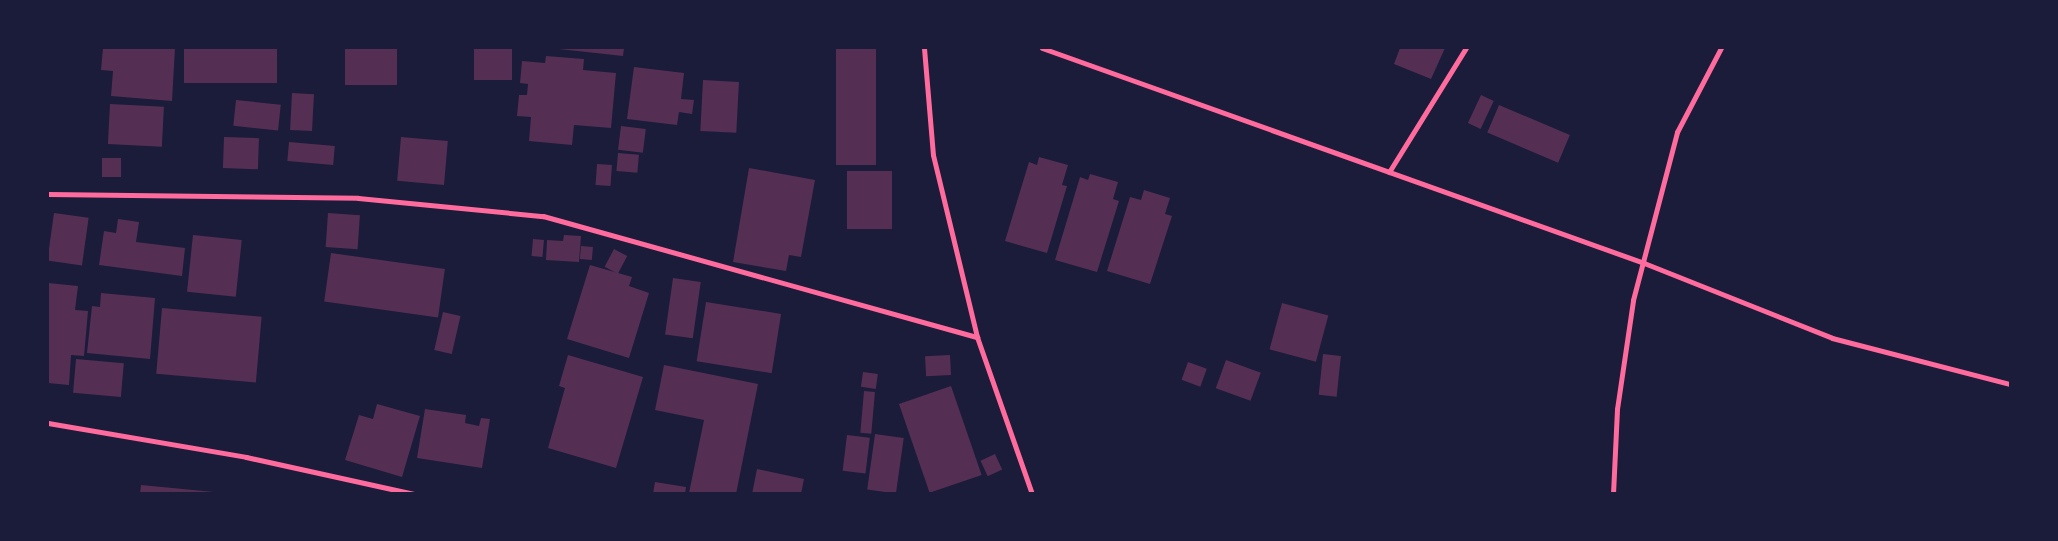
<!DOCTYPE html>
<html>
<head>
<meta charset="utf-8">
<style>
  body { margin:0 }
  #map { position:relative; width:2058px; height:541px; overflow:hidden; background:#1b1b3a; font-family:"Space Grotesk",sans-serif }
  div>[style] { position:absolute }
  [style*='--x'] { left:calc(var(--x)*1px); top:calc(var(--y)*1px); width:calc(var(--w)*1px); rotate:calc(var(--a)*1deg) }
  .building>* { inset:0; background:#542f53; transform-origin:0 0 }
  .minor>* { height:5px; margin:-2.5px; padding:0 2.5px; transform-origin:2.5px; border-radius:2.5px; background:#ff6b9d }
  span { translate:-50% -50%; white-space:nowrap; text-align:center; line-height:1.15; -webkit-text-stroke:4.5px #1b1b3a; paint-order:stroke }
  .frame { position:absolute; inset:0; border:49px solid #1b1b3a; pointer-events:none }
</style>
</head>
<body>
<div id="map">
  <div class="building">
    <i style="clip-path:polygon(103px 48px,175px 48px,172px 101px,111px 96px,113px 71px,101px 70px)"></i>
    <i style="left:184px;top:48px;width:93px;height:35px"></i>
    <i style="left:345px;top:48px;width:52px;height:37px"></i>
    <i style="left:474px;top:48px;width:38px;height:32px"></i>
    <i style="clip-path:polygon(550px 48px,624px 48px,623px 56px)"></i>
    <i style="left:836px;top:48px;width:40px;height:117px"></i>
    <i style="clip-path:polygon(1400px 48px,1445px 48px,1431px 79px,1394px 64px)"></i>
    <i style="clip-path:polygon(546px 56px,584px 59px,583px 70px,616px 73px,611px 128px,574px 125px,572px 145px,529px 141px,531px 117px,517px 116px,519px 95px,527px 95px,528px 84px,520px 83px,522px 61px,545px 63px)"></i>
    <i style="clip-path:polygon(634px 67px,684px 73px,681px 99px,694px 100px,692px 114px,679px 112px,677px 125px,627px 119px)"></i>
    <i style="left:703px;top:80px;width:36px;height:51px;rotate:3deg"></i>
    <i style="left:292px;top:93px;width:22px;height:37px;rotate:3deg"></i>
    <i style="left:1481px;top:95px;width:14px;height:31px;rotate:25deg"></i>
    <i style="left:236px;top:100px;width:45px;height:26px;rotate:6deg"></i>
    <i style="left:110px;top:104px;width:54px;height:40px;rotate:3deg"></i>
    <i style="left:1499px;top:105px;width:77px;height:30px;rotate:23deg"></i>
    <i style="left:621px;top:126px;width:25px;height:24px;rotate:7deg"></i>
    <i style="left:224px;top:137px;width:35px;height:31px;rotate:2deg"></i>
    <i style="left:401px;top:137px;width:47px;height:44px;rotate:5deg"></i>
    <i style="left:289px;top:142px;width:46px;height:19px;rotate:5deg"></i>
    <i style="left:618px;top:153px;width:21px;height:18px;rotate:5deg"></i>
    <i style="clip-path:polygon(1039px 157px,1068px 165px,1062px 185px,1067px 186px,1047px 253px,1005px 241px,1029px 162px,1037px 165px)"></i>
    <i style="left:102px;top:158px;width:19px;height:19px"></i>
    <i style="left:597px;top:164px;width:15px;height:21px;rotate:4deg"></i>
    <i style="clip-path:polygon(749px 168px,815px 180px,801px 257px,789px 255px,786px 271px,733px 262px)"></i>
    <i style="left:892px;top:171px;width:58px;height:45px;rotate:90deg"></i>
    <i style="clip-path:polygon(1090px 174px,1118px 182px,1113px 199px,1119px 201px,1097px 272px,1055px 260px,1080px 177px,1088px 180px)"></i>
    <i style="clip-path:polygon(1144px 190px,1170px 198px,1165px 214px,1172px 216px,1150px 284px,1107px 271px,1130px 197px,1141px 200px)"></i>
    <i style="left:54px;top:213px;width:35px;height:48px;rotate:8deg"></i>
    <i style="left:328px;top:213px;width:32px;height:34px;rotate:4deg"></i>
    <i style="clip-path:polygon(118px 219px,139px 222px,136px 242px,185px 248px,182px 276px,99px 265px,104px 231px,116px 233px)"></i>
    <i style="left:193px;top:235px;width:49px;height:57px;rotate:6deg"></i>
    <i style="clip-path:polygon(564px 235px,581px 236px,579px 262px,546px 260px,547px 240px,563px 241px)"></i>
    <i style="left:533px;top:239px;width:11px;height:17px;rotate:5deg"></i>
    <i style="left:581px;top:246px;width:12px;height:13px;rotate:5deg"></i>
    <i style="left:614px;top:249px;width:15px;height:20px;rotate:28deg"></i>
    <i style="left:331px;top:253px;width:115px;height:49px;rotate:8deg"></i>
    <i style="clip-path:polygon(590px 265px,632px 277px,629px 286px,649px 293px,629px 358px,567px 339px)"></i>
    <i style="left:673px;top:278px;width:28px;height:57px;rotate:8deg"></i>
    <i style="clip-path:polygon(48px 283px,78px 286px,75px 310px,88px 311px,84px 356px,71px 355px,69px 385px,48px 383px)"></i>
    <i style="clip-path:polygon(101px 293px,155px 298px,150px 359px,87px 353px,92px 306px,100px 307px)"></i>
    <i style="left:706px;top:302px;width:76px;height:60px;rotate:9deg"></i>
    <i style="left:1282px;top:303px;width:48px;height:48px;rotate:15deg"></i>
    <i style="left:162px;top:308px;width:100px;height:66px;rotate:5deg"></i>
    <i style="left:443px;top:312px;width:18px;height:39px;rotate:13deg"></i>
    <i style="left:1323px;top:354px;width:18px;height:41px;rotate:6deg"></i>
    <i style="clip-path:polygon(568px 355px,643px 377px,616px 468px,548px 448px,565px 388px,559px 386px)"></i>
    <i style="left:950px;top:355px;width:20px;height:25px;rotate:87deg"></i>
    <i style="left:76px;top:359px;width:48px;height:34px;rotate:5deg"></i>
    <i style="left:1226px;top:360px;width:37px;height:30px;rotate:20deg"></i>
    <i style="left:1188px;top:362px;width:20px;height:19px;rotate:20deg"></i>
    <i style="clip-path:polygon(664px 365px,758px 384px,736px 494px,689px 493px,704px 420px,655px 410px)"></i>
    <i style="left:863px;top:372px;width:15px;height:15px;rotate:8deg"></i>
    <i style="left:951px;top:386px;width:94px;height:55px;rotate:71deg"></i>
    <i style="left:864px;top:391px;width:11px;height:42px;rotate:5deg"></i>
    <i style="clip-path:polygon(377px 404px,420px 416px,402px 477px,345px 460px,359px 415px,373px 419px)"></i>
    <i style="clip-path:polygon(425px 409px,466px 415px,465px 423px,479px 426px,481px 418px,490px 419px,482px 468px,417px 458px)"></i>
    <i style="left:875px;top:434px;width:29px;height:56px;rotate:8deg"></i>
    <i style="left:847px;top:435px;width:23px;height:36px;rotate:7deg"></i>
    <i style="left:995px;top:454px;width:17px;height:16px;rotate:65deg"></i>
    <i style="clip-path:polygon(757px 469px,804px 479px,801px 494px,752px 494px)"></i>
    <i style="clip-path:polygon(655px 482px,686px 487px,685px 494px,653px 494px)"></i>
    <i style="clip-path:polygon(141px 485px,214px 492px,214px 494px,140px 494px)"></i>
  </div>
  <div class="minor">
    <i style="--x:924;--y:48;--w:107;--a:85.2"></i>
    <i style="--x:933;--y:155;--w:187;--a:76.4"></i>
    <i style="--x:977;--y:337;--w:166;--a:70.7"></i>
    <i style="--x:1042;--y:48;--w:639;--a:19.65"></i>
    <i style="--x:1644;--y:263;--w:202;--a:21.7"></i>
    <i style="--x:1832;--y:338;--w:184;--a:14.5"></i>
    <i style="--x:1389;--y:172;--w:146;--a:-58.2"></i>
    <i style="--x:48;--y:194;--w:310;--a:0.7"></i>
    <i style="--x:358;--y:198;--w:186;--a:5.6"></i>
    <i style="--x:543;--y:216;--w:451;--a:15.6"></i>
    <i style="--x:48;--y:423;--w:201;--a:9.7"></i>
    <i style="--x:246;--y:457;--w:172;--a:12.4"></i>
    <i style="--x:1613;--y:494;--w:85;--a:-87.3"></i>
    <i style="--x:1617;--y:409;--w:110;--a:-81.6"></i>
    <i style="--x:1633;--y:300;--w:174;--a:-75.3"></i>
    <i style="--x:1677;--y:132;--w:95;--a:-62.4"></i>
  </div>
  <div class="frame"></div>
</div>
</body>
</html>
